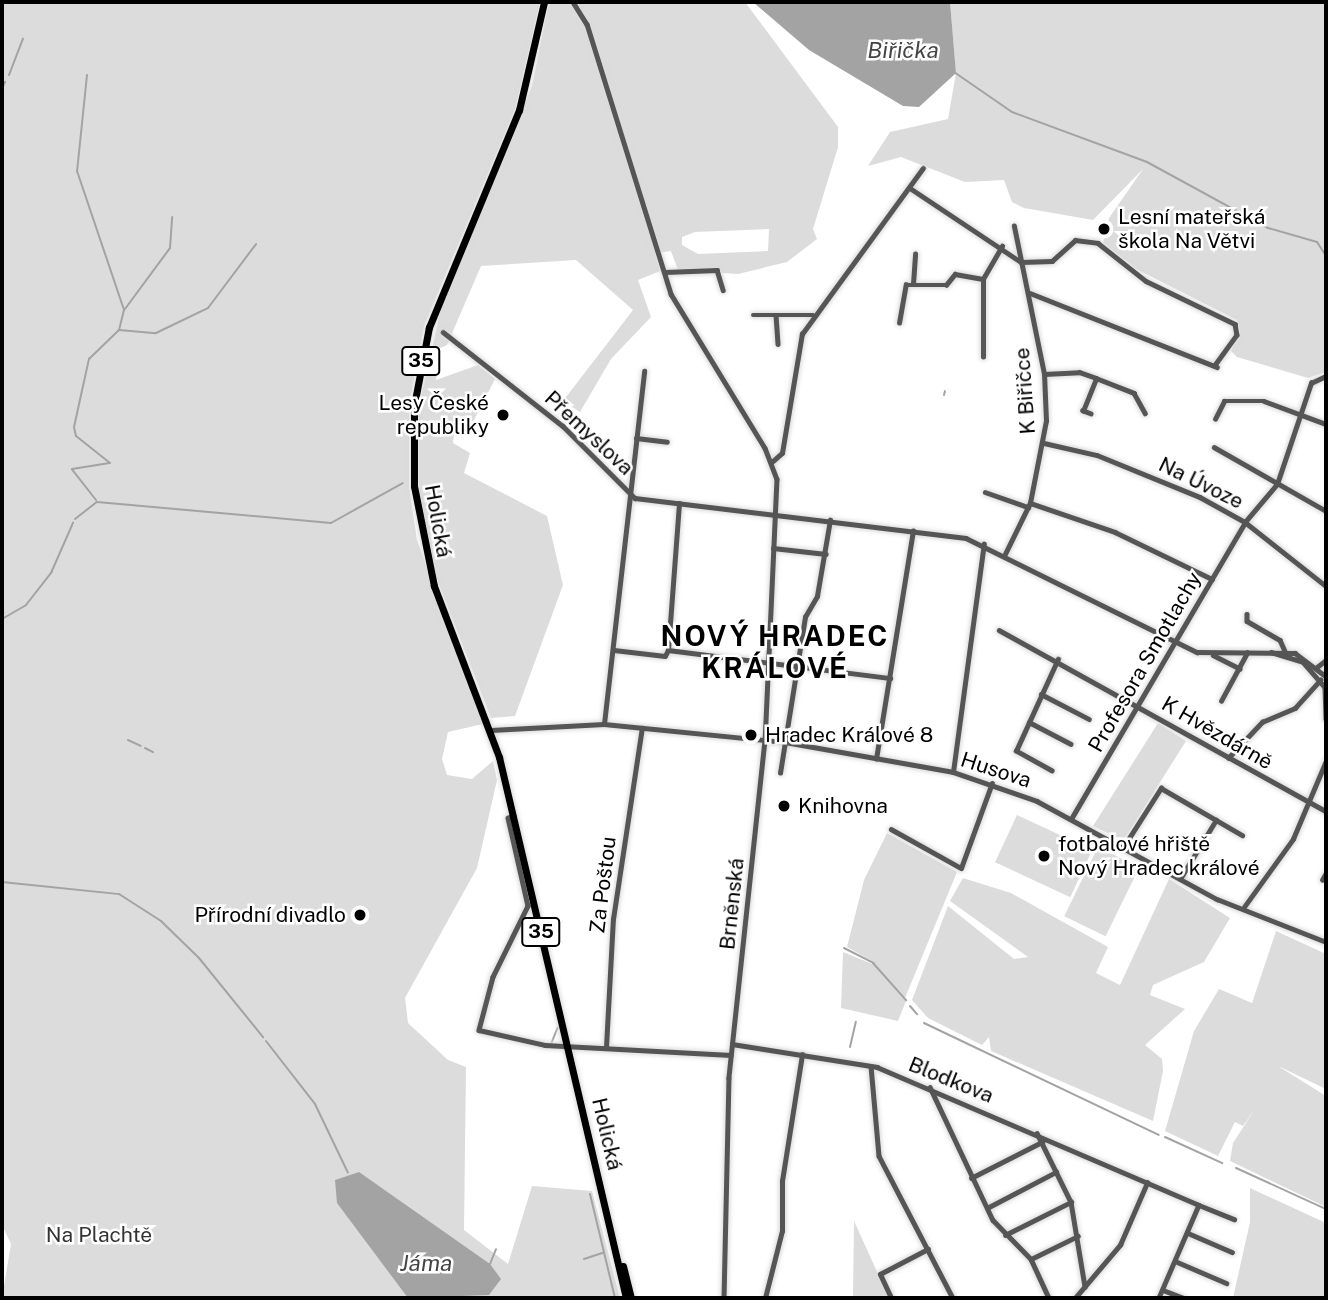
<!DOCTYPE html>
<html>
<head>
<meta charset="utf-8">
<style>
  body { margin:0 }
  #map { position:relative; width:1328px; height:1300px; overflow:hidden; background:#fff; font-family:"Public Sans",sans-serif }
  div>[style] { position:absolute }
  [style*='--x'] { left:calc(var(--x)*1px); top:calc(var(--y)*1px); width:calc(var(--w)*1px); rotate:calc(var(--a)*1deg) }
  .green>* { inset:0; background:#dcdcdc; transform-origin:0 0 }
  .water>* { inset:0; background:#a3a3a3 }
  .stream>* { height:2px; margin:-1px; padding:0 1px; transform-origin:1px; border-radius:1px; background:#a3a3a3 }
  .roads { filter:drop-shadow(0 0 2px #dbdbdb) drop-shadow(0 0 2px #dbdbdb) }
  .minor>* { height:4.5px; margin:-2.25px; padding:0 2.25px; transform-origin:2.25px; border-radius:2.25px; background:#555 }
  .primary>* { height:7px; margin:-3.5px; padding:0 3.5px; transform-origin:3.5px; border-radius:3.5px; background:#000 }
  .dots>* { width:19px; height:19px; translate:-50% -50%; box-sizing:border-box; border:4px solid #fff; border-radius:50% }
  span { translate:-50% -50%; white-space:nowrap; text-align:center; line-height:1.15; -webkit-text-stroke:5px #fff; paint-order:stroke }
  .shield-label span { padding:2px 5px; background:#fff; border:2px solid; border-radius:5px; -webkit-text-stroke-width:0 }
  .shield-label { font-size:19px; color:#000; font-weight:700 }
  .poi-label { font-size:21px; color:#000 }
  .left { translate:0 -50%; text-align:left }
  .right { translate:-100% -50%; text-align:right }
  .street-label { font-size:21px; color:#000 }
  .park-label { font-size:21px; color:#333 }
  .water-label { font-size:23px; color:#444; font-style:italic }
  .district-label { font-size:28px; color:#000; font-weight:700; letter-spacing:2px }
  .frame { position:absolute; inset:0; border:4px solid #000; pointer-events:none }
</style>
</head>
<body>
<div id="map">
  <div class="green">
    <i style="clip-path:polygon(2px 2px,540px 2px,515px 109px,424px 326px,409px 405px,409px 486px,417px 540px,483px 724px,448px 732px,442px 759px,447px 775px,472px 779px,493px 761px,497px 780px,477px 868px,405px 998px,408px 1023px,448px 1060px,466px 1067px,464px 1230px,508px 1264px,532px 1186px,592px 1191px,620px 1298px,2px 1298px,11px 1244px,2px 1225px)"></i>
    <i style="clip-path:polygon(evenodd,549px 2px,745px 2px,838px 127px,838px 147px,813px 229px,817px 239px,787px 262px,738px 274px,678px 270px,671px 251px,655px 253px,660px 271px,638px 280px,651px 317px,611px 359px,580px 412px,563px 401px,633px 310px,576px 260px,481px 266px,447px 345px,440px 348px,436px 380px,478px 365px,495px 379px,473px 422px,456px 416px,453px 443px,470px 453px,464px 473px,547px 516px,563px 585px,515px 716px,491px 718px,435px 574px,419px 499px,419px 406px,442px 304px,532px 86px,549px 2px,769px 229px,768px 251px,698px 254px,682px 245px,682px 237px,695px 232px,769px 229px)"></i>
    <i style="clip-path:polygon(950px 2px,1326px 2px,1326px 372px,1308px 378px,1237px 357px,1231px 351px,1240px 330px,1237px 320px,1138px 270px,1103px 243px,1109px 218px,1143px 169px,1093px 220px,1024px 208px,1012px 202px,1004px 180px,965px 182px,901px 157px,868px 166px,890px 132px,948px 119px,956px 73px)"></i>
    <i style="clip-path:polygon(1158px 723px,1186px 741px,1125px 838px,1116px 837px,1093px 826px)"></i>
    <i style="left:1017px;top:815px;width:83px;height:52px;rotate:25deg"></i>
    <i style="clip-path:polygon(887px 833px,957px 872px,905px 998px,872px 961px,847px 947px,864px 880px)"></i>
    <i style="left:1098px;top:847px;width:46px;height:77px;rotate:26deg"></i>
    <i style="clip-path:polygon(963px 878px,1011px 893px,1108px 947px,1096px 973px,1120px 985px,1169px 879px,1230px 918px,1204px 962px,1153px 985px,1150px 995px,1185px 1009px,1145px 1045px,1162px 1059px,1163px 1071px,1153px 1121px,991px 1051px,989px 1037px,982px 1045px,928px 1018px,912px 1000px,948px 906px,1014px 959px,1028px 957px,950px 901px)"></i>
    <i style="clip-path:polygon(1276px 931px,1326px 954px,1326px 1089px,1278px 1066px,1326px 1096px,1326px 1207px,1230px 1161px,1233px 1143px,1255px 1109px,1243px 1126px,1235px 1122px,1218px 1156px,1165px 1131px,1194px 1031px,1219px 989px,1252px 1003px)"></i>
    <i style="clip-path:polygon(843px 952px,875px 965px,906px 1001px,898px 1021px,841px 1008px)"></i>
    <i style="clip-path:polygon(1250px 1188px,1326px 1223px,1326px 1298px,1233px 1298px,1250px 1222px)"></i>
    <i style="clip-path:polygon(854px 1221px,889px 1298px,853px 1298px)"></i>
  </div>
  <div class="water">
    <i style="clip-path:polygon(753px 2px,950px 2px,956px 73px,919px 107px,903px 106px,809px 50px)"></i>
    <i style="clip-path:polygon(359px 1172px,490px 1264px,501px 1279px,489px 1295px,408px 1298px,337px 1203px,335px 1180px)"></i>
  </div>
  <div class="stream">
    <i style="--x:954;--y:72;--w:70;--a:34.6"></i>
    <i style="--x:1012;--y:112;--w:144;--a:20.3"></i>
    <i style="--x:1147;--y:162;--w:138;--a:28.6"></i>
    <i style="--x:1268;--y:228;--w:51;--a:15.9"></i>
    <i style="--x:1317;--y:242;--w:17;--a:57"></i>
    <i style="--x:9;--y:75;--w:39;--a:-69"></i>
    <i style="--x:87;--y:75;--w:97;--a:95.9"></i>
    <i style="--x:77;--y:171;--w:147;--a:71.3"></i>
    <i style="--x:124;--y:310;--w:21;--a:104"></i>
    <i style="--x:2;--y:88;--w:7;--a:-63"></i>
    <i style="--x:125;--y:309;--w:76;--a:-53.6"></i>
    <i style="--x:170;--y:248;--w:31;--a:-86"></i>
    <i style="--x:944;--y:395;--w:4;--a:-76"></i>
    <i style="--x:96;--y:500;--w:39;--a:-128"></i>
    <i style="--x:72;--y:469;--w:38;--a:-9"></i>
    <i style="--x:110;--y:463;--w:43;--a:-141.5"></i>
    <i style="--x:76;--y:436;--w:9;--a:-103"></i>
    <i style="--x:74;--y:427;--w:70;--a:-77.6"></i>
    <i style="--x:89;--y:359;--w:42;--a:-44"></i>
    <i style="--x:119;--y:330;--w:37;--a:5"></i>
    <i style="--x:156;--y:333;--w:58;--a:-25.7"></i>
    <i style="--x:208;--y:308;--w:80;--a:-53.1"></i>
    <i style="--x:97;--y:502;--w:235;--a:5.1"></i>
    <i style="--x:331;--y:523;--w:82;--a:-29.1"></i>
    <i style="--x:75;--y:519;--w:28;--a:-38"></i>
    <i style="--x:2;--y:619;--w:28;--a:-30"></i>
    <i style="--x:26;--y:605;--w:41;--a:-52"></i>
    <i style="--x:51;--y:573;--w:55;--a:-66.3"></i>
    <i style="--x:128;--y:740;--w:14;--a:25"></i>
    <i style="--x:145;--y:748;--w:9;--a:27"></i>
    <i style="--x:2;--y:882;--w:118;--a:5.9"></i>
    <i style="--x:119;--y:894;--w:50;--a:32.7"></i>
    <i style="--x:161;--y:921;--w:53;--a:44.2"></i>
    <i style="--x:199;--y:958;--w:102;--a:51"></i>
    <i style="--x:844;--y:948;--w:33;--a:27"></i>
    <i style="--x:873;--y:963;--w:50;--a:48.3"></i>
    <i style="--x:910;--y:1006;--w:11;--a:49"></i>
    <i style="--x:924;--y:1023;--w:260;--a:25.5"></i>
    <i style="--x:266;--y:1041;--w:80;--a:52.1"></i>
    <i style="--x:315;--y:1104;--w:76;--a:64.4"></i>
    <i style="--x:551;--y:1044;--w:18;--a:-68"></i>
    <i style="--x:850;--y:1047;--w:26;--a:-77"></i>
    <i style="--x:1165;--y:1137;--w:63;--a:24.5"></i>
    <i style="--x:1236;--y:1168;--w:99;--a:24.5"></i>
    <i style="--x:590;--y:1194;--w:107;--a:76.5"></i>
    <i style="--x:584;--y:1259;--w:20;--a:-18"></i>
    <i style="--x:490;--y:1264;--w:16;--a:-68"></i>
  </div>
  <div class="roads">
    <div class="minor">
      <i style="--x:573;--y:2;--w:26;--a:58"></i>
      <i style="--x:587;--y:24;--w:283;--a:72.7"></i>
      <i style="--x:671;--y:294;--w:180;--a:58.6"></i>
      <i style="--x:765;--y:448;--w:33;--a:69"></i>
      <i style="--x:777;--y:479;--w:261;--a:92.6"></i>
      <i style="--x:765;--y:740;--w:340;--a:96.1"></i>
      <i style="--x:729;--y:1078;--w:220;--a:91.3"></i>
      <i style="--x:910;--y:188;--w:133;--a:33.7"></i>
      <i style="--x:1021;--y:262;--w:31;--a:-2"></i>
      <i style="--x:1052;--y:261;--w:31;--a:-42"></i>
      <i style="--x:1075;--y:240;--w:23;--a:7"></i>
      <i style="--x:1098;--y:243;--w:61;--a:38.4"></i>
      <i style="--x:1146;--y:281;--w:99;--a:25.8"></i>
      <i style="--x:1235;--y:324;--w:11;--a:80"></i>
      <i style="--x:1237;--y:335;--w:37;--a:126"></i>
      <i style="--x:665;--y:272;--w:52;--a:-2.2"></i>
      <i style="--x:717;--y:270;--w:21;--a:73"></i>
      <i style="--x:913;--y:284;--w:30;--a:-86"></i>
      <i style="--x:1030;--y:293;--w:201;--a:21.6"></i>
      <i style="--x:753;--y:315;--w:60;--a:0"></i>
      <i style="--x:776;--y:315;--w:29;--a:86"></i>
      <i style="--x:899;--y:323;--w:39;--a:-80"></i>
      <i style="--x:906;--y:285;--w:40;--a:0"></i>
      <i style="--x:946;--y:285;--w:14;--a:-51"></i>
      <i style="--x:955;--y:274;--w:28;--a:10"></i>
      <i style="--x:443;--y:332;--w:152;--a:38.1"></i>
      <i style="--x:563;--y:426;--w:102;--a:45"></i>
      <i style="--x:635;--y:498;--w:333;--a:6.9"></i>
      <i style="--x:966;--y:538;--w:258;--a:26.3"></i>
      <i style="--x:1197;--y:652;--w:98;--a:0.6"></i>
      <i style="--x:1295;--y:653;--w:39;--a:37"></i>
      <i style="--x:983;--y:357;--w:78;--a:-90"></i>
      <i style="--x:983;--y:279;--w:38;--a:-60"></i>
      <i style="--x:1044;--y:374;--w:35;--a:-3"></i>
      <i style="--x:1079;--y:372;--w:18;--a:19"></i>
      <i style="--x:1096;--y:378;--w:41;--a:21.5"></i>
      <i style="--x:1134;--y:393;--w:23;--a:61"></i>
      <i style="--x:1091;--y:414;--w:9;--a:-159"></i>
      <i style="--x:1083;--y:411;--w:35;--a:-68"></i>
      <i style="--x:1215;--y:419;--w:20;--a:-63"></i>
      <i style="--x:1224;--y:401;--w:40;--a:0"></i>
      <i style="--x:1264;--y:401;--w:66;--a:20.4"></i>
      <i style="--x:636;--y:438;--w:31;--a:7"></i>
      <i style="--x:1044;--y:443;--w:54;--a:12.8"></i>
      <i style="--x:1097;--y:455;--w:111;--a:22.2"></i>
      <i style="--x:1200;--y:497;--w:51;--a:29.1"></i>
      <i style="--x:1245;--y:522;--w:103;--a:38.3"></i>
      <i style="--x:1214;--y:447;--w:129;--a:29.7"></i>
      <i style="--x:773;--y:461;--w:12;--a:-42"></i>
      <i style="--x:782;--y:453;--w:121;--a:-80.5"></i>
      <i style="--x:802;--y:334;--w:205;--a:-53.9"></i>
      <i style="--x:985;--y:492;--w:46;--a:19.2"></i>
      <i style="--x:1030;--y:503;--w:90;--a:18.8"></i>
      <i style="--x:1115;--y:532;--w:108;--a:25.9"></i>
      <i style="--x:773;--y:548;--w:53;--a:6.5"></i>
      <i style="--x:1005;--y:554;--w:57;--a:-63.9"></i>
      <i style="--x:1030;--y:503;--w:84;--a:-79"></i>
      <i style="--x:1046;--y:421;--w:47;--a:-92.4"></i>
      <i style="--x:1044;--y:374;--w:151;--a:-101.5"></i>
      <i style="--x:1247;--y:614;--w:7;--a:90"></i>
      <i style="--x:1247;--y:621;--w:38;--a:30"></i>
      <i style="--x:1280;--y:640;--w:12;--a:66"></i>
      <i style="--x:999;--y:630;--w:374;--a:29"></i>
      <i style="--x:614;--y:650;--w:51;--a:6.7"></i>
      <i style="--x:665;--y:656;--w:7;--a:-63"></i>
      <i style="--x:668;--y:650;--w:224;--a:7.2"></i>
      <i style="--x:668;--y:650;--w:147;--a:-85.7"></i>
      <i style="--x:1271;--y:652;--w:34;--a:17"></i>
      <i style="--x:1303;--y:662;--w:35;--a:49"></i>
      <i style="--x:1213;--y:655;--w:30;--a:27"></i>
      <i style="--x:1317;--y:667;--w:11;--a:-38"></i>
      <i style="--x:1325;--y:688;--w:31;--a:88"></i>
      <i style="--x:1041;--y:694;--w:54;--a:27.5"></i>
      <i style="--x:1221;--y:701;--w:55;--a:-61.6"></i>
      <i style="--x:1029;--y:722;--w:47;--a:27.6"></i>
      <i style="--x:604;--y:724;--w:355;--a:-83.5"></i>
      <i style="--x:491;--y:730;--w:113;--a:-3"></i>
      <i style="--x:604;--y:724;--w:182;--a:5.7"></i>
      <i style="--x:785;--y:742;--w:171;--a:10.1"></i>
      <i style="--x:953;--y:772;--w:89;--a:19"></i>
      <i style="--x:1037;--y:801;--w:205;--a:28.6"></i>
      <i style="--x:1217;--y:899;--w:117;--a:21.5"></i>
      <i style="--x:1228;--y:758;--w:50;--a:-46.6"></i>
      <i style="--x:1262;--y:722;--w:36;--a:-23"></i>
      <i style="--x:1295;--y:708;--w:38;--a:-48"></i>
      <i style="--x:876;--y:759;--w:231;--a:-80.8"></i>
      <i style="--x:1052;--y:771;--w:41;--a:-150.9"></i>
      <i style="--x:1016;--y:751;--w:101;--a:-65.5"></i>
      <i style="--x:953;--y:772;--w:230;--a:-82.3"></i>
      <i style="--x:780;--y:773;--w:158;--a:-80.9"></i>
      <i style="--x:805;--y:617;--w:24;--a:-60"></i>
      <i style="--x:817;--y:596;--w:77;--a:-80.3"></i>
      <i style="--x:514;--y:816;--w:6;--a:162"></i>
      <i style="--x:508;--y:818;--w:90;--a:77.2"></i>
      <i style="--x:528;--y:906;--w:79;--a:116.2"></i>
      <i style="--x:493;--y:977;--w:55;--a:104.8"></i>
      <i style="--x:479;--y:1030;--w:68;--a:12.8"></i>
      <i style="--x:545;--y:1045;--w:186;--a:3.1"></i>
      <i style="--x:1071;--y:819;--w:344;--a:-59.6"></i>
      <i style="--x:1245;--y:522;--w:50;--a:-49.9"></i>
      <i style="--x:1277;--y:484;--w:107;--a:-71.4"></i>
      <i style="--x:1311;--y:383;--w:17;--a:-25"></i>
      <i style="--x:891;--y:829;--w:80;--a:29.1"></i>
      <i style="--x:961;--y:868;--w:90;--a:-70"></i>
      <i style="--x:1124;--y:846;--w:69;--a:-57.5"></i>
      <i style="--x:1161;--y:788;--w:94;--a:30.1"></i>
      <i style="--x:1180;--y:879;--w:69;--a:-58.6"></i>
      <i style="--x:1322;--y:880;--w:8;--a:-60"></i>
      <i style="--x:1244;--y:907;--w:84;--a:-54.2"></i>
      <i style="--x:1293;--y:839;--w:85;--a:-67.1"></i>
      <i style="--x:732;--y:1044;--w:147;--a:9"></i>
      <i style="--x:877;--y:1067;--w:350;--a:23.2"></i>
      <i style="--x:1199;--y:1205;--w:101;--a:113.3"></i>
      <i style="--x:606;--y:1047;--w:128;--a:-86.9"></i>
      <i style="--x:613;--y:919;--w:193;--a:-81.4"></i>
      <i style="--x:871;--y:1066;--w:90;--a:84.9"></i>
      <i style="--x:879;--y:1156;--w:160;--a:62.5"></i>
      <i style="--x:930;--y:1087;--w:147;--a:64.7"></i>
      <i style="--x:993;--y:1220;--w:54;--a:45.7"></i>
      <i style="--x:1031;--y:1259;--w:43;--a:65.2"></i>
      <i style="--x:1037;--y:1133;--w:77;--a:63.8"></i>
      <i style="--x:1071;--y:1202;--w:86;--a:80.6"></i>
      <i style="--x:971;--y:1178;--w:80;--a:-26.9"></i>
      <i style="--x:1199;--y:1205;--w:38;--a:22"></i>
      <i style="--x:987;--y:1208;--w:78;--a:-27.6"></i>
      <i style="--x:1188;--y:1233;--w:48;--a:23.4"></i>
      <i style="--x:1005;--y:1235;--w:74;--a:-26.6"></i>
      <i style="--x:1031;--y:1259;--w:52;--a:-26.1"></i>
      <i style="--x:1175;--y:1261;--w:56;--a:23.3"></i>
      <i style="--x:1163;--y:1290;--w:22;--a:21"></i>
      <i style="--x:765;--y:1298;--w:69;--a:-75.8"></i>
      <i style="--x:782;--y:1231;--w:50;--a:-90"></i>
      <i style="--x:782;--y:1181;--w:128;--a:-81"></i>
      <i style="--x:891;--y:1298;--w:26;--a:-115"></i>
      <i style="--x:880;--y:1274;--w:54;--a:-27.5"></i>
      <i style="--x:1075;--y:1298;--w:70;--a:-49.7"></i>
      <i style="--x:1120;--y:1245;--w:68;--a:-66.5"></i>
    </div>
    <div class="primary">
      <i style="--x:544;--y:2;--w:111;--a:103"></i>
      <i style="--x:519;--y:110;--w:235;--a:112.5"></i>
      <i style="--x:429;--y:327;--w:80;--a:100.8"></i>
      <i style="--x:414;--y:406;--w:80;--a:90"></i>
      <i style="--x:414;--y:486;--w:102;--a:78.7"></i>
      <i style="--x:434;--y:586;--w:183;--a:69.2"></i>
      <i style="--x:499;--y:757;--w:556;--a:76.79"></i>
      <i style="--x:623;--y:1266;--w:33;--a:76"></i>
    </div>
  </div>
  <div class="dots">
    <i style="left:1104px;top:229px;background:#000"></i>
    <i style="left:503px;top:415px;background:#000"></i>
    <i style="left:751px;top:735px;background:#000"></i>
    <i style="left:784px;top:806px;background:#000"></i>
    <i style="left:1044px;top:856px;background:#000"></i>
    <i style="left:360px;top:915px;background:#000"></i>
  </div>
  <div class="shield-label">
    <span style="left:421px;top:361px">35</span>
    <span style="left:541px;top:932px">35</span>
  </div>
  <div class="poi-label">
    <span class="left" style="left:1118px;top:229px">Lesní mateřská<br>škola Na Větvi</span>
    <span class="right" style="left:489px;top:415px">Lesy České<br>republiky</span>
    <span class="left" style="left:765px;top:735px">Hradec Králové 8</span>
    <span class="left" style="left:798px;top:806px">Knihovna</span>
    <span class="left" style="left:1058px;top:856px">fotbalové hřiště<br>Nový Hradec králové</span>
    <span class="right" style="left:346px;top:915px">Přírodní divadlo</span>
  </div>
  <div class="street-label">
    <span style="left:1025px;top:391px;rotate:-94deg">K Biřičce</span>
    <span style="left:589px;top:433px;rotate:43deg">Přemyslova</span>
    <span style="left:1201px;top:483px;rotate:26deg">Na Úvoze</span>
    <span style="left:438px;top:521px;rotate:80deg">Holická</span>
    <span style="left:1145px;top:662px;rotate:-60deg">Profesora Smotlachy</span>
    <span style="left:1217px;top:733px;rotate:30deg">K Hvězdárně</span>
    <span style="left:996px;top:770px;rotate:18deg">Husova</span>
    <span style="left:603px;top:885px;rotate:-83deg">Za Poštou</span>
    <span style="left:732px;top:904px;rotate:-84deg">Brněnská</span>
    <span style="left:951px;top:1080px;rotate:22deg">Blodkova</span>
    <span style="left:607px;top:1134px;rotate:77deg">Holická</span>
  </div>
  <div class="park-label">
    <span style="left:99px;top:1235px">Na Plachtě</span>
  </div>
  <div class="water-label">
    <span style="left:903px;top:50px">Biřička</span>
    <span style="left:426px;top:1263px">Jáma</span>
  </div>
  <div class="district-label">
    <span style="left:775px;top:652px">NOVÝ HRADEC<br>KRÁLOVÉ</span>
  </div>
  <div class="frame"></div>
</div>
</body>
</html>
